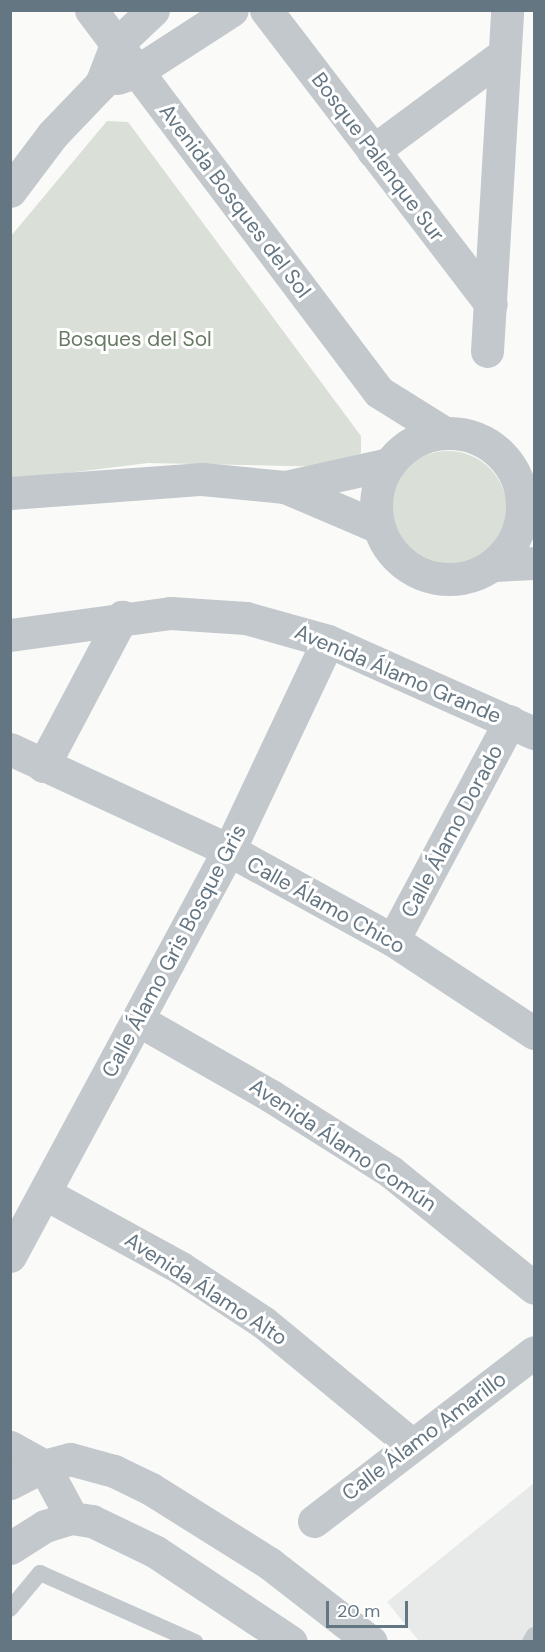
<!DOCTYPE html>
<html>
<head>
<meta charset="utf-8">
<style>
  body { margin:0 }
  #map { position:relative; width:545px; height:1652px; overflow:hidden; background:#fafaf8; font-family:"DM Sans",sans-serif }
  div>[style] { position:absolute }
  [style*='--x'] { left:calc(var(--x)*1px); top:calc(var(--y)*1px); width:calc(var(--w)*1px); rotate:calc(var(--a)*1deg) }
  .built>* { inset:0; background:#e8e9e9 }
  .green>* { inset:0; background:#dadfd7 }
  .round { border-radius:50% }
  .service>* { height:16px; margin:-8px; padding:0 8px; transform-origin:8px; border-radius:8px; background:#c3c8cc }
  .minor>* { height:33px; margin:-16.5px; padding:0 16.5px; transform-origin:16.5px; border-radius:16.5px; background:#c3c8cc }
  .minor>.ring { margin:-16.5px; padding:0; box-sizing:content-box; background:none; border:33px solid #c3c8cc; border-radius:50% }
  span { translate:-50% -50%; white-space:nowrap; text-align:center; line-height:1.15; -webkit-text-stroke:6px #fff; paint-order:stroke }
  .street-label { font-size:21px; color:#657683 }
  .park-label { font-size:21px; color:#687a64 }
  .frame { position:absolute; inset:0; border:12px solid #657683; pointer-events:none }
  .scale { position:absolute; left:326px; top:1601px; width:82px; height:27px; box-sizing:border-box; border:3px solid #657683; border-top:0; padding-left:8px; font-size:18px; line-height:21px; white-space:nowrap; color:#657683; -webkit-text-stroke:4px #fff; paint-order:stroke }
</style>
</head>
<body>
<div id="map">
  <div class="built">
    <i style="clip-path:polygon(534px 1483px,534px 1641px,419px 1641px,387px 1602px)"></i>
  </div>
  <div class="green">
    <i style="clip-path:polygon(107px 121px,128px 122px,361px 436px,361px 453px,338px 467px,148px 463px,11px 480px,11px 236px)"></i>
    <i class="round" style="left:389px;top:451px;width:118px;height:118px"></i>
  </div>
  <div class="service">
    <i style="--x:10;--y:1609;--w:47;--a:-50.2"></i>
    <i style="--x:40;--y:1573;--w:170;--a:24"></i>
    <i style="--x:530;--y:1642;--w:8;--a:-60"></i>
  </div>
  <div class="minor">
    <i style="--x:91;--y:10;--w:478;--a:53"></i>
    <i style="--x:379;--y:392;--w:75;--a:32"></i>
    <i style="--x:266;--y:10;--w:370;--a:52.6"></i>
    <i style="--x:117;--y:78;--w:20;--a:-18"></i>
    <i style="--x:136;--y:72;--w:114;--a:-32.9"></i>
    <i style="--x:373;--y:151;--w:163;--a:-36.5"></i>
    <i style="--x:10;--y:191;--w:71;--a:-53"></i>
    <i style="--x:53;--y:134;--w:69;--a:-46.2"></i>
    <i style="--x:101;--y:84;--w:42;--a:-69"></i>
    <i style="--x:116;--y:45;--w:51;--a:-43.4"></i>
    <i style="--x:487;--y:351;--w:342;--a:-86.6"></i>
    <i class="ring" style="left:376px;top:433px;width:113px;height:113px"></i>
    <i style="--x:285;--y:487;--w:102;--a:23.1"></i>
    <i style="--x:10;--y:493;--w:193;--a:-4.2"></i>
    <i style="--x:202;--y:479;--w:83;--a:5.5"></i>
    <i style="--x:285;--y:487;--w:107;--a:-12.5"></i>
    <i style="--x:494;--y:565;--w:40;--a:-2.9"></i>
    <i style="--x:10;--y:635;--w:162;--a:-7.8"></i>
    <i style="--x:170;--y:613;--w:76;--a:3.8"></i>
    <i style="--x:246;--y:618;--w:85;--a:15.7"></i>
    <i style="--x:328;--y:641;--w:226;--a:24.1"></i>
    <i style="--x:10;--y:749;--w:241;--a:24.8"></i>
    <i style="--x:229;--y:850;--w:187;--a:28.8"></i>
    <i style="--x:393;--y:940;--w:169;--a:33.4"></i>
    <i style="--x:43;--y:766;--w:169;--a:-62.1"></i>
    <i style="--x:393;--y:940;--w:248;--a:-61.9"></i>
    <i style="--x:138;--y:1020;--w:153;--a:29.7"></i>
    <i style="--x:271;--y:1096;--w:142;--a:32.3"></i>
    <i style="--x:391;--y:1172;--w:184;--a:39"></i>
    <i style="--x:46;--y:1194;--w:154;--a:28.7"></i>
    <i style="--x:181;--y:1268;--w:98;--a:33.4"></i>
    <i style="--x:263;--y:1322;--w:193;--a:39.5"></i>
    <i style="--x:10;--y:1256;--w:461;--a:-61.7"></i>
    <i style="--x:229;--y:850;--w:231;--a:-64.7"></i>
    <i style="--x:10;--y:1447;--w:39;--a:29"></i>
    <i style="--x:44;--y:1466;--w:59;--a:61.7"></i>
    <i style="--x:10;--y:1483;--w:38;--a:-27"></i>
    <i style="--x:44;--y:1466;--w:27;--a:-15"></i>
    <i style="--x:70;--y:1459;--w:46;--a:15.3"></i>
    <i style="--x:114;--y:1471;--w:41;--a:25.9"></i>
    <i style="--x:151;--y:1489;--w:139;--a:32.1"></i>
    <i style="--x:269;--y:1563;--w:129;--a:37.8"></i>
    <i style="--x:314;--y:1521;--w:277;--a:-37.5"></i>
    <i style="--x:10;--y:1548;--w:41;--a:-32.2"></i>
    <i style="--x:45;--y:1526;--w:28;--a:-17"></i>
    <i style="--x:72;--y:1518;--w:20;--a:9"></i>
    <i style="--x:92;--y:1521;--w:71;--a:25.8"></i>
    <i style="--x:156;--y:1552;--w:162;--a:33.7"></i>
  </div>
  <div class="street-label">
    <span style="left:378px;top:157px;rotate:53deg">Bosque Palenque Sur</span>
    <span style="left:235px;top:201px;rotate:53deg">Avenida Bosques del Sol</span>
    <span style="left:398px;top:674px;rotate:23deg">Avenida Álamo Grande</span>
    <span style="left:452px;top:831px;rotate:-62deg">Calle Álamo Dorado</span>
    <span style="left:326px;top:905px;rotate:29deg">Calle Álamo Chico</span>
    <span style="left:174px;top:951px;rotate:-62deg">Calle Álamo Gris Bosque Gris</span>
    <span style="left:343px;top:1145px;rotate:34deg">Avenida Álamo Común</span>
    <span style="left:206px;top:1289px;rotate:33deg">Avenida Álamo Alto</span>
    <span style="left:424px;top:1436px;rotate:-37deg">Calle Álamo Amarillo</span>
  </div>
  <div class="park-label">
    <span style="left:135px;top:339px">Bosques del Sol</span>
  </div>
  <div class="frame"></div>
  <div class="scale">20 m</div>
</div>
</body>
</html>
